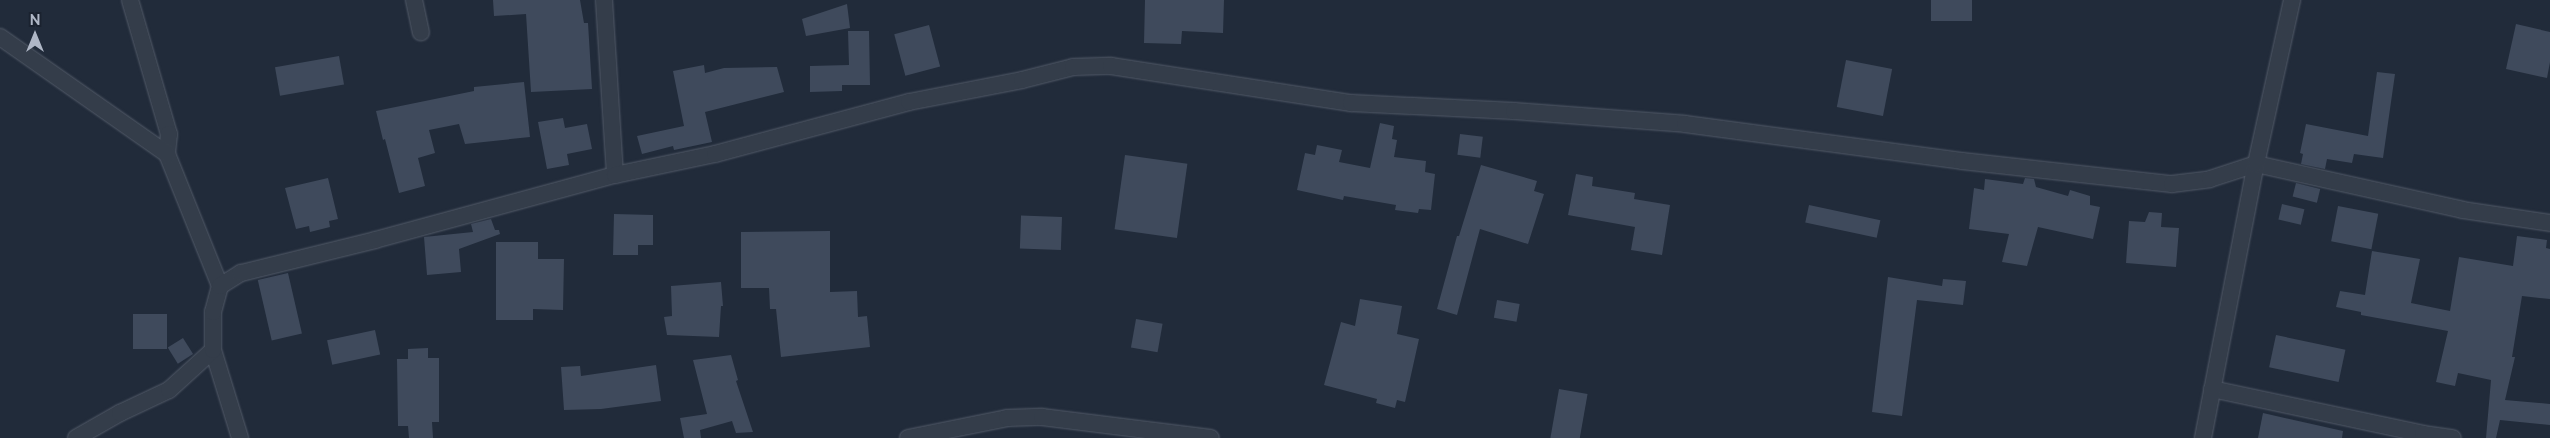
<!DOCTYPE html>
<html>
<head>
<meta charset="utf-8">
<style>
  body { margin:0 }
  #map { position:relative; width:2550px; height:438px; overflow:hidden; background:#212b3a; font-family:Raleway,sans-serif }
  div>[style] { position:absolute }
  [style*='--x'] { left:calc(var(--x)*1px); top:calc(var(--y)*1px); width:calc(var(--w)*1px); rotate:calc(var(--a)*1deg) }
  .building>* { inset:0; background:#3f4a5c; transform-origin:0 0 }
  .roads { filter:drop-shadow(0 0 1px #525a68) drop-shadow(0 0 1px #525a68) }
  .minor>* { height:16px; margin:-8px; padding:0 8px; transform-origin:8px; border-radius:8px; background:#343d4a }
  span { translate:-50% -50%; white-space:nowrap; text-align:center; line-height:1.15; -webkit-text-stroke:4px #1a222f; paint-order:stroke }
  .north { position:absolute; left:10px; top:10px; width:50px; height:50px; -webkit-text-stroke:4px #1a222f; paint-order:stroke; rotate:0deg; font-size:14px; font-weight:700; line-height:20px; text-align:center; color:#afb7c6 }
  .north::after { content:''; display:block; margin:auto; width:18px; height:22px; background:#afb7c6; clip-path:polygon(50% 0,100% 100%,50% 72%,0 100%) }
</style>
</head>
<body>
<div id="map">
  <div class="building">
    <i style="clip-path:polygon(493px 0,580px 0,584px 23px,588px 23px,592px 89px,531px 92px,526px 14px,494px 16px)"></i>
    <i style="clip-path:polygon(1145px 0,1224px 0,1223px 33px,1182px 31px,1181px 44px,1144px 43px)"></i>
    <i style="left:1931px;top:0;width:41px;height:21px"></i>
    <i style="clip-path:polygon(847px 4px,850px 28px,806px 36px,802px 19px)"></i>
    <i style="clip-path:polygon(2516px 24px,2550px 32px,2550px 62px,2547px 78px,2506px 69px)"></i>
    <i style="left:929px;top:25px;width:43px;height:36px;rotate:75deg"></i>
    <i style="clip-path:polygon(848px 31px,869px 31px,870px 85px,842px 85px,842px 91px,810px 92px,810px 66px,849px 65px)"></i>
    <i style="left:339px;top:56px;width:29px;height:65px;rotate:80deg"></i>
    <i style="left:1846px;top:60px;width:47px;height:48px;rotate:11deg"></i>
    <i style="clip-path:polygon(704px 65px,705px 73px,724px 68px,777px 67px,784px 92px,705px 112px,712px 142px,674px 150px,673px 146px,642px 154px,637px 136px,684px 126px,673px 71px)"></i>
    <i style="clip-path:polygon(2377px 72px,2395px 74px,2383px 158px,2354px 154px,2352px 163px,2327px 159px,2325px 169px,2301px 164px,2303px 154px,2300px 153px,2306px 124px,2368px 136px)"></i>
    <i style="clip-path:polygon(524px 82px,530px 137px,465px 144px,459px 124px,429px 130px,435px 153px,418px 158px,425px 186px,399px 193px,385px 139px,383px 140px,376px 111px,474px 91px,474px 87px)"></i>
    <i style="clip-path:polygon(563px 118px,565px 128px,587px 124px,592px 149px,567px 154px,569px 165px,547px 169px,538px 122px)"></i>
    <i style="clip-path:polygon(1380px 123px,1394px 126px,1392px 139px,1397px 140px,1394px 157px,1426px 161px,1425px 172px,1435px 174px,1431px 210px,1419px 209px,1418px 213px,1395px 210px,1396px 205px,1344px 196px,1343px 200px,1297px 190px,1305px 153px,1315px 155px,1317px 145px,1342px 150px,1339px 162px,1370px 168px)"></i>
    <i style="left:1460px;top:134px;width:23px;height:21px;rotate:7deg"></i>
    <i style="left:1125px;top:155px;width:63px;height:75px;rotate:8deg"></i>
    <i style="clip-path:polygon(1481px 165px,1537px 181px,1534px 191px,1544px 194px,1528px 244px,1480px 229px,1457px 315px,1437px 309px,1457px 236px,1459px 236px)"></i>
    <i style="clip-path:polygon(1576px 174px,1593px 177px,1592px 186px,1635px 193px,1634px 199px,1670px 205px,1662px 255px,1631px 250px,1635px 227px,1568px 215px)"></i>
    <i style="clip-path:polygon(328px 178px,338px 219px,329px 221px,330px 227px,310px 232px,309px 226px,296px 229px,285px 188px)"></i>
    <i style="clip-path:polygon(2025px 178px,2034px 179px,2036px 187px,2068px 196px,2070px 190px,2090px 196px,2090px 205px,2100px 207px,2093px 239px,2038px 227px,2027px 266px,2002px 262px,2009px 234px,1969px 229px,1974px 188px,1984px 190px,1985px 179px,2023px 184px)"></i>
    <i style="left:2296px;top:183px;width:25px;height:14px;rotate:14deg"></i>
    <i style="left:2282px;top:204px;width:23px;height:16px;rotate:13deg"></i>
    <i style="left:1809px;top:205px;width:73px;height:18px;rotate:12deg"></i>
    <i style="left:2338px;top:206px;width:41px;height:36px;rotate:11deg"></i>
    <i style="clip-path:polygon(2149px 212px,2162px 213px,2161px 227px,2179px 228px,2176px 267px,2126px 263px,2129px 221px,2145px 222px)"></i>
    <i style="clip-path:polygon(614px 214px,653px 215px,653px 245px,638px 245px,638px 255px,613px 255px)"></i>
    <i style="left:1062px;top:217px;width:33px;height:41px;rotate:92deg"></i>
    <i style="clip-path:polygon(491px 219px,495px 230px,499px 230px,500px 234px,459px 249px,461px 272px,427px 275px,424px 237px,473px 232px,471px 224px)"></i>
    <i style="clip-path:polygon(830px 231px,830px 292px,857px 291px,858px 317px,867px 316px,870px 347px,781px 357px,776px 309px,770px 309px,769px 288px,741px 288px,741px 232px)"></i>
    <i style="clip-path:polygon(2517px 236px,2547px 240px,2546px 248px,2550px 249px,2550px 299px,2522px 296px,2512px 357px,2515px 357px,2505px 400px,2550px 404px,2550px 425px,2500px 420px,2496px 438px,2486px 438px,2491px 380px,2458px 373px,2455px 386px,2436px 382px,2448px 331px,2361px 315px,2361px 312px,2336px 307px,2340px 291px,2365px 295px,2372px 251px,2420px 259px,2411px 303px,2450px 311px,2459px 257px,2513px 266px)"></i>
    <i style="clip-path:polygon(496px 242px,538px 242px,538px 259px,564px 259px,563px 310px,533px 309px,533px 320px,496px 320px)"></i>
    <i style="left:288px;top:273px;width:62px;height:31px;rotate:77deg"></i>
    <i style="clip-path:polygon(1888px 277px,1942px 286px,1943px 279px,1966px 281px,1963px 305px,1917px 300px,1902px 416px,1872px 412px)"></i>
    <i style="clip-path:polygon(721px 282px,723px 306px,721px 306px,719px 337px,667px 335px,664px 317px,672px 316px,671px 286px)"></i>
    <i style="clip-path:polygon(1360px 299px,1402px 306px,1397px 334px,1419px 339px,1405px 402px,1397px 400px,1395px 408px,1376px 403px,1377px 399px,1324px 385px,1341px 322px,1355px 326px)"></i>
    <i style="left:1497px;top:300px;width:23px;height:18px;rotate:10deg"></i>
    <i style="left:133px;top:314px;width:34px;height:35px"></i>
    <i style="left:1136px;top:319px;width:27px;height:29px;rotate:10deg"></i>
    <i style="left:375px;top:330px;width:25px;height:49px;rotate:78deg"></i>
    <i style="left:2276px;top:335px;width:71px;height:33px;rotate:12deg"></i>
    <i style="left:183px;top:338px;width:19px;height:18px;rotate:58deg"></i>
    <i style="clip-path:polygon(428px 348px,428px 358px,439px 358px,439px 422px,432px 422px,433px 438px,409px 438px,408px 426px,398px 426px,397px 359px,408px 359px,408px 349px)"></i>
    <i style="clip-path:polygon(731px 355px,738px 380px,736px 381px,753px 432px,736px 433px,732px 421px,700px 430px,701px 438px,684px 438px,680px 418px,707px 414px,693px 360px)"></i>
    <i style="clip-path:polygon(656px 365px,661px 401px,601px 409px,564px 410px,561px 367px,580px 366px,581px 376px)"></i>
    <i style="left:1559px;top:389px;width:29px;height:50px;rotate:10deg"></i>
    <i style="clip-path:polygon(2263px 413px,2343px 431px,2342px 438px,2258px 438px)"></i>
  </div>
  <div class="roads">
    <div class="minor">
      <i style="--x:130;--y:0;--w:140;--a:73.8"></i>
      <i style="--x:169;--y:134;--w:20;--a:96"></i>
      <i style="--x:167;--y:154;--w:142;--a:68.1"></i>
      <i style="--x:414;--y:0;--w:33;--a:78"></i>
      <i style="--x:604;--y:0;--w:175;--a:86.4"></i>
      <i style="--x:0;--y:37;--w:204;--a:35"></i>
      <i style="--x:213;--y:350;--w:92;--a:72.9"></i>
      <i style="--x:2212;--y:389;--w:216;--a:12"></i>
      <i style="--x:2423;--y:434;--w:30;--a:8"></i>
      <i style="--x:76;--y:438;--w:51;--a:-29.6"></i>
      <i style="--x:120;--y:413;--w:54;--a:-25.1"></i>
      <i style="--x:169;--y:390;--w:59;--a:-42.3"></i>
      <i style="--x:213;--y:350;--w:38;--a:-90"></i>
      <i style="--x:213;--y:312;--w:27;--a:-75"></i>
      <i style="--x:220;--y:286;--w:25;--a:-32"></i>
      <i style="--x:241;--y:273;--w:138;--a:-13.8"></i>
      <i style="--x:375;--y:240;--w:249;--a:-15.2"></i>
      <i style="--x:615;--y:175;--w:102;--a:-11.9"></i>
      <i style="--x:715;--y:154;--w:201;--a:-15"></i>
      <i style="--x:909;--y:102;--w:115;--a:-11"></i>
      <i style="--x:1022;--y:80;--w:53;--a:-14.3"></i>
      <i style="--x:1073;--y:67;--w:38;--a:-2"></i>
      <i style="--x:1111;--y:66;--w:243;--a:8.8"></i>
      <i style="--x:1351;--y:103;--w:163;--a:2.8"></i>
      <i style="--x:1514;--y:111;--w:171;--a:4.3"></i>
      <i style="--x:1685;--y:124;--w:279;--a:7.6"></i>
      <i style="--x:1962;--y:161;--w:211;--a:6.3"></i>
      <i style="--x:2172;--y:184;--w:38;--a:-7"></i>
      <i style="--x:2210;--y:179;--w:48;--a:-18.1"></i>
      <i style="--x:2256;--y:164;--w:212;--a:12.5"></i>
      <i style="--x:2463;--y:210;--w:88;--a:8.5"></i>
      <i style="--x:908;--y:438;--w:101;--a:-11.4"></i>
      <i style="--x:1007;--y:418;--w:35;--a:-2"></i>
      <i style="--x:1042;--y:417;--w:170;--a:7.1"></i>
      <i style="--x:2203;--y:438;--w:279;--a:-79.1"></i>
      <i style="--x:2256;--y:164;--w:168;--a:-77.6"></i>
    </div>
  </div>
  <div class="north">N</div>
</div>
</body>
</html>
